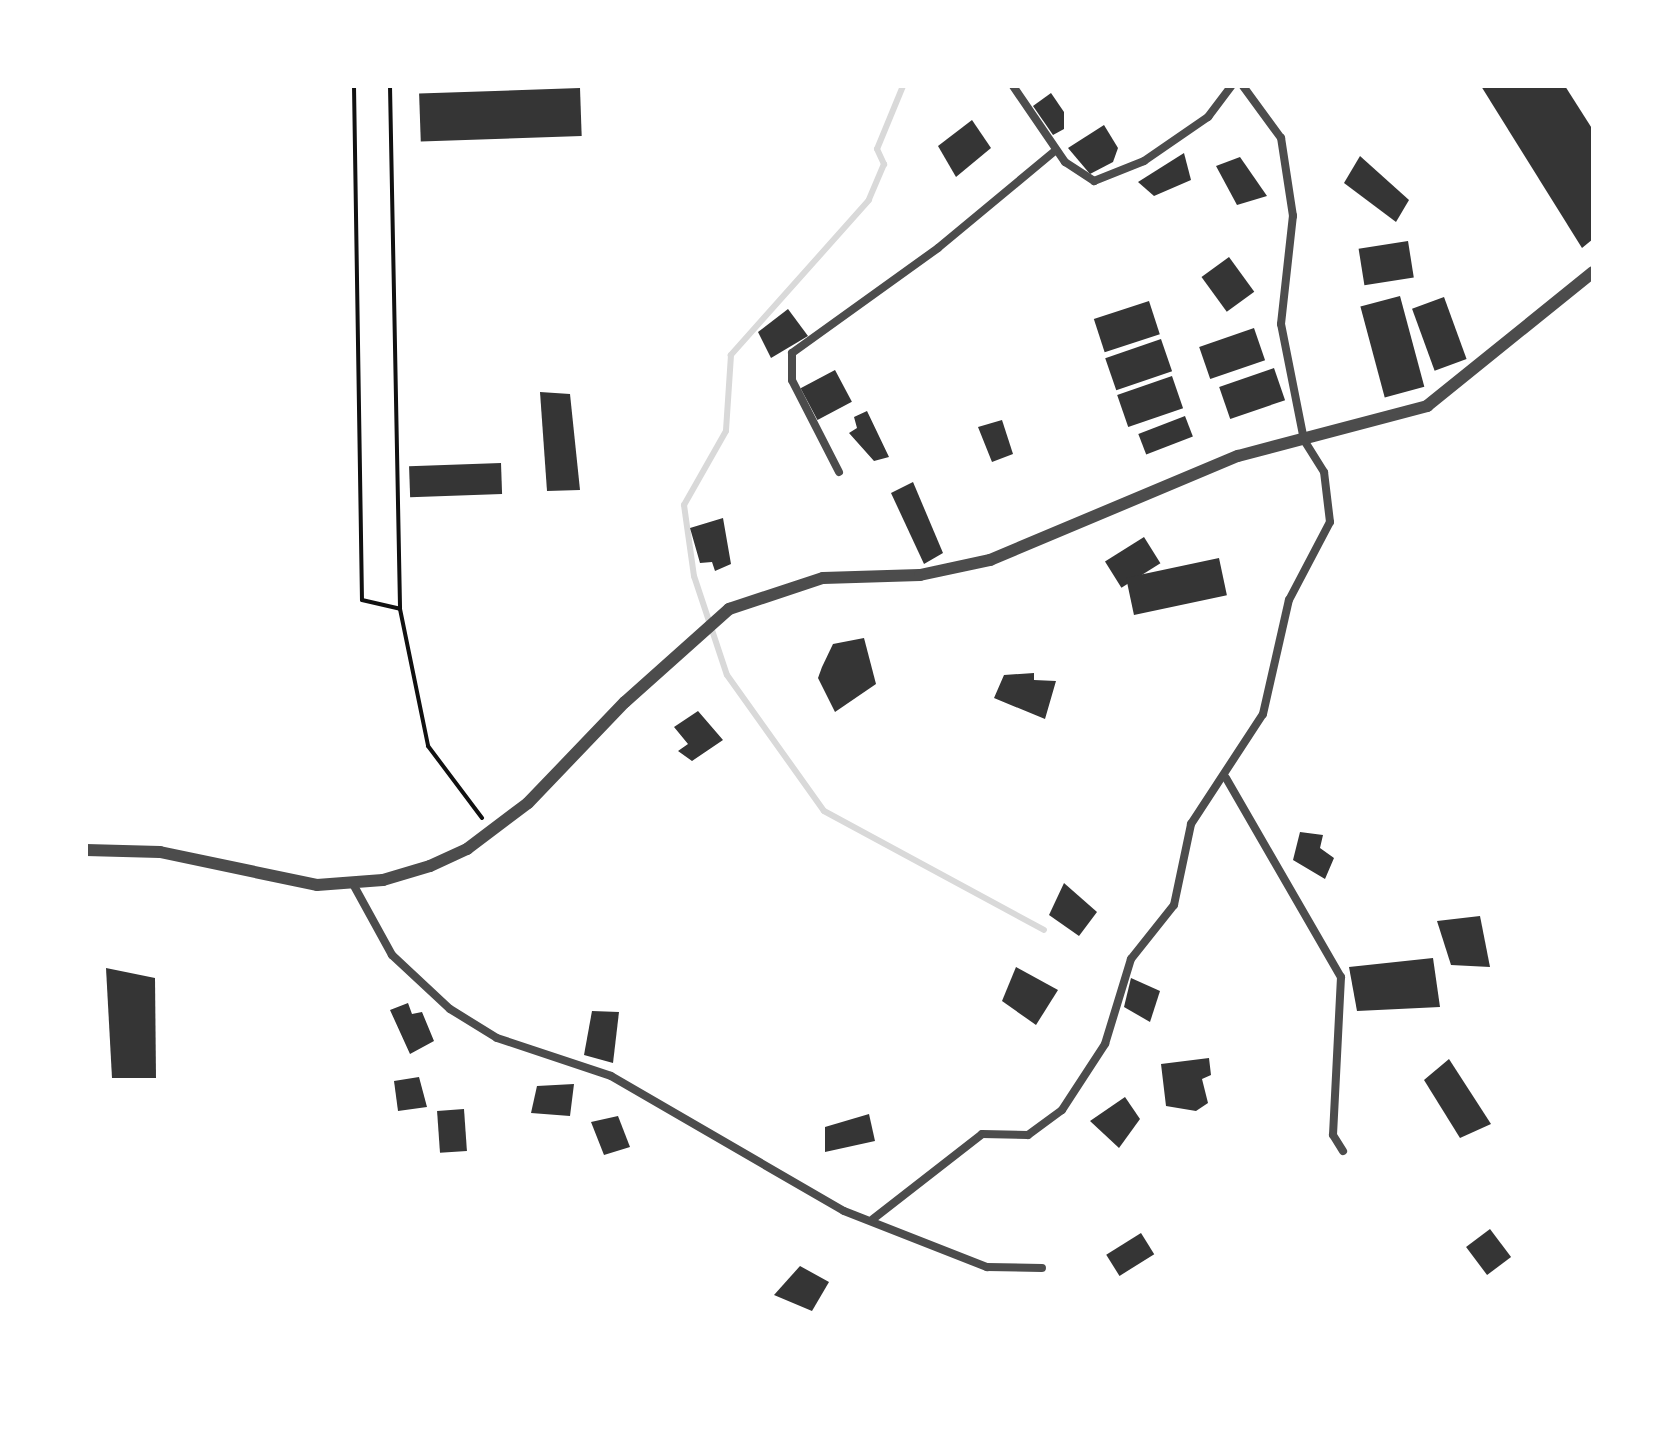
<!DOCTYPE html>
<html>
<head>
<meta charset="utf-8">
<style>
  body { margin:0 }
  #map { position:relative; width:1679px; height:1455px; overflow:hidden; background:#fff; font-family:"Roboto Condensed",sans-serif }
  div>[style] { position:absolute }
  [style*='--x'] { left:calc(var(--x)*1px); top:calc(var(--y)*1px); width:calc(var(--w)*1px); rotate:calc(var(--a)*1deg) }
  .stream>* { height:6px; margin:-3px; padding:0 3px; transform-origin:3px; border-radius:3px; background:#d9d9d9 }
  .building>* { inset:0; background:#353535; transform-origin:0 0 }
  .path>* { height:4px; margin:-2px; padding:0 2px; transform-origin:2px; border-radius:2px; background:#111 }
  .minor>* { height:8px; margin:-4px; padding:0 4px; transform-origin:4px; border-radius:4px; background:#4c4c4c }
  .tertiary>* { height:12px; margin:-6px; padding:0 6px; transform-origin:6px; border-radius:6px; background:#4c4c4c }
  span { translate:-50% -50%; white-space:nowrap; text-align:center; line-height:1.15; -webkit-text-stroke:6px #fff; paint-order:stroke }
  .frame { position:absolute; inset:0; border:88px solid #fff; pointer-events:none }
</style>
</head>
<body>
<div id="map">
  <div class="stream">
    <i style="--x:903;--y:86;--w:68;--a:112.4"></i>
    <i style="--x:877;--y:149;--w:17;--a:65"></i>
    <i style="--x:884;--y:164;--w:39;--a:113"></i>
    <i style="--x:869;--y:200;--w:208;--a:131.7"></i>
    <i style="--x:731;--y:355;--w:76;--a:93.8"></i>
    <i style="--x:726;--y:431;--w:85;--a:119.6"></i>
    <i style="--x:684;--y:505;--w:72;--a:82"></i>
    <i style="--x:694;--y:576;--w:104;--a:71.6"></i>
    <i style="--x:727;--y:675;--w:167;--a:54.5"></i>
    <i style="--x:824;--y:811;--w:250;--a:28.4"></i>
  </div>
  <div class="building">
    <i style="clip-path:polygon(1481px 86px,1565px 86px,1593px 130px,1593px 239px,1582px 248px)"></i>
    <i style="left:580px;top:88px;width:48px;height:161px;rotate:88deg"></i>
    <i style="clip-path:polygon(1051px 93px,1064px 112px,1064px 129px,1053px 135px,1033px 106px)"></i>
    <i style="clip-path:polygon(972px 120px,991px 148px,956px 177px,938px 146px)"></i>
    <i style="clip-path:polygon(1104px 125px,1118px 148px,1113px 162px,1090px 174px,1068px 148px)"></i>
    <i style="clip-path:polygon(1184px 153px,1191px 180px,1154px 196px,1138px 182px)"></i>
    <i style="clip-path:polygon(1360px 156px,1409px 200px,1396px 222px,1344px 183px)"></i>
    <i style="clip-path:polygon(1240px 157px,1267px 196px,1237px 205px,1216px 166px)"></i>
    <i style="left:1408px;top:241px;width:37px;height:50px;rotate:81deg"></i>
    <i style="left:1229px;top:257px;width:43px;height:34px;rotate:54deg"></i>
    <i style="left:1400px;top:296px;width:94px;height:41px;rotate:75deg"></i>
    <i style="left:1444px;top:297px;width:66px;height:34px;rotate:70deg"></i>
    <i style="left:1149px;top:301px;width:35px;height:58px;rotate:72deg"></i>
    <i style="clip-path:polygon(788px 309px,808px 336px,771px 358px,758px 332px)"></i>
    <i style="left:1254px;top:328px;width:34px;height:58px;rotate:71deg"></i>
    <i style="left:1161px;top:339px;width:34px;height:59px;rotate:71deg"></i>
    <i style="left:1274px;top:368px;width:34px;height:58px;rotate:71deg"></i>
    <i style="left:835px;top:370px;width:36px;height:39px;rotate:62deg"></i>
    <i style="left:1172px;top:376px;width:34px;height:58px;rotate:71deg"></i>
    <i style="clip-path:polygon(540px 392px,570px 394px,580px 490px,547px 491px)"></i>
    <i style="clip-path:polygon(867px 411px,889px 457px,874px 461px,849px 433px,857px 428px,854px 417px)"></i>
    <i style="left:1185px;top:416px;width:22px;height:50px;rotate:69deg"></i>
    <i style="clip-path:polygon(1002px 420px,1013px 454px,992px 462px,978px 427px)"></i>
    <i style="left:501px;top:463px;width:31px;height:92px;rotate:88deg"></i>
    <i style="clip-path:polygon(913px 482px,943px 553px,924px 564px,891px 493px)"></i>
    <i style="clip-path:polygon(723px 518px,731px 564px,715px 571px,712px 562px,700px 563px,690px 528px)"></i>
    <i style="left:1144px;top:537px;width:31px;height:46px;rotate:58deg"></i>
    <i style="left:1219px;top:558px;width:38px;height:95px;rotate:78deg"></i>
    <i style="clip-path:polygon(864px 638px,876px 684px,835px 712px,818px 678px,822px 667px,833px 644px)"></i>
    <i style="clip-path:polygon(1034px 673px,1034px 680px,1056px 681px,1045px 719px,994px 698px,1004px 675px)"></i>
    <i style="clip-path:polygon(698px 711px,723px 740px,692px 761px,678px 751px,688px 744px,674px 727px)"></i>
    <i style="clip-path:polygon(1300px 832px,1323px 835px,1320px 848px,1334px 858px,1325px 879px,1293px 860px)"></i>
    <i style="clip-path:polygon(1064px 883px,1097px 912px,1079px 936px,1049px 915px)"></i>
    <i style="clip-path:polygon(1480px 916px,1490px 967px,1451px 965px,1437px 921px)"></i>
    <i style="clip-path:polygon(1433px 958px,1440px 1007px,1357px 1011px,1349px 967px)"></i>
    <i style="clip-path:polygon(1016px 967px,1058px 990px,1036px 1025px,1002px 1001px)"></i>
    <i style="clip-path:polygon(106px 968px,155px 978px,156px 1078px,112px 1078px)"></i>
    <i style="clip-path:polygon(1131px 978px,1160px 991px,1150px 1022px,1124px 1007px)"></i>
    <i style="clip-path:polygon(408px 1003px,412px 1014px,422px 1012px,434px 1041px,410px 1054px,390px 1010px)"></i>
    <i style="clip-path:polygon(592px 1011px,619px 1012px,613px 1063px,584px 1055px)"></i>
    <i style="clip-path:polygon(1209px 1058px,1211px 1075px,1202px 1079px,1208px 1103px,1196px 1111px,1166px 1106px,1161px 1064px)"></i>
    <i style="clip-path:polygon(1449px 1059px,1491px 1124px,1460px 1138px,1424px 1080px)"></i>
    <i style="clip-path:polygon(419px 1077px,427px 1107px,398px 1111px,394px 1081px)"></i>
    <i style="clip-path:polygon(574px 1084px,570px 1116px,531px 1113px,537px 1086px)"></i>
    <i style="clip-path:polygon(1125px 1097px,1140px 1119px,1119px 1148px,1090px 1121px)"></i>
    <i style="left:464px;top:1109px;width:42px;height:27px;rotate:86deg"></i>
    <i style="clip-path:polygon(869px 1114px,875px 1141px,825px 1152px,825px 1127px)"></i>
    <i style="clip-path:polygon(618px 1116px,630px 1147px,604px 1155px,591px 1122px)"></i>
    <i style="left:1490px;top:1229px;width:35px;height:30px;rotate:53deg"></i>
    <i style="left:1141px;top:1233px;width:25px;height:41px;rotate:58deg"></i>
    <i style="clip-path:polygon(800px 1266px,829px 1282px,812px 1311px,774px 1295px)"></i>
  </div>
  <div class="path">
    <i style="--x:354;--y:86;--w:514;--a:89.11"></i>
    <i style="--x:362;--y:600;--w:39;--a:13"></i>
    <i style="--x:390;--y:86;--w:523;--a:88.9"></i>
    <i style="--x:400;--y:609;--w:140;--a:78.4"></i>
    <i style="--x:428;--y:746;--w:90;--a:53.1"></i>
  </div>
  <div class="minor">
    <i style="--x:1013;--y:86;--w:92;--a:55.6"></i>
    <i style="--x:1065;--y:162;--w:35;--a:33"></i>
    <i style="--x:1094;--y:181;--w:54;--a:-21.8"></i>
    <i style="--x:1144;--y:161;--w:78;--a:-34.5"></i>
    <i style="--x:1208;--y:117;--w:39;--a:-53"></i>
    <i style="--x:839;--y:472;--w:103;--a:-117.1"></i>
    <i style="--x:792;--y:380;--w:27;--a:-90"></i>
    <i style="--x:792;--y:353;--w:180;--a:-35.7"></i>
    <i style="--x:938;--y:248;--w:153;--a:-39.7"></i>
    <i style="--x:1226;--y:778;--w:230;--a:60"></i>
    <i style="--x:1341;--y:977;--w:158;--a:92.9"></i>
    <i style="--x:1333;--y:1135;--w:19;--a:58"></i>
    <i style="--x:353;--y:884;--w:81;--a:61.2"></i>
    <i style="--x:392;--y:955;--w:79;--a:43"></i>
    <i style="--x:450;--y:1009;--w:55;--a:31.7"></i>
    <i style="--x:497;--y:1038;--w:120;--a:18.4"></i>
    <i style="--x:611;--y:1076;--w:269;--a:30.1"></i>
    <i style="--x:844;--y:1211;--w:154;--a:21.4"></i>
    <i style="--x:987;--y:1267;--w:55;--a:1"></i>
    <i style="--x:873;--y:1219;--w:138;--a:-37.9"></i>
    <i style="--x:982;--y:1134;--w:46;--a:1.2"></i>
    <i style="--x:1028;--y:1135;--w:42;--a:-36.3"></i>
    <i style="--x:1062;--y:1110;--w:79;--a:-56.9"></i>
    <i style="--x:1105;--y:1044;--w:89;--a:-73"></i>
    <i style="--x:1131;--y:959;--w:69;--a:-51.5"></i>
    <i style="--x:1174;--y:905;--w:83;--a:-78.1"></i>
    <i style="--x:1191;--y:824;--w:131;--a:-56.8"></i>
    <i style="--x:1263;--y:714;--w:117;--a:-77.2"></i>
    <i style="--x:1289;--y:600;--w:88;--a:-62.3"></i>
    <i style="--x:1330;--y:522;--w:50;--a:-96.8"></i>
    <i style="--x:1324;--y:472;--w:38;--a:-122"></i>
    <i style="--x:1304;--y:440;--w:118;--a:-101.2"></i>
    <i style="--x:1281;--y:324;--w:109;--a:-83.7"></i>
    <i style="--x:1293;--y:216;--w:79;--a:-98.7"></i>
    <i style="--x:1281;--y:138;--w:64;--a:-126.2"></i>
  </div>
  <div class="tertiary">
    <i style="--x:86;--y:850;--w:74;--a:1.5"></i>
    <i style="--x:160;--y:852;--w:160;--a:11.9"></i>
    <i style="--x:317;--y:885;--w:66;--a:-4.3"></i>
    <i style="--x:383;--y:880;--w:49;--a:-16.6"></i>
    <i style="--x:430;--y:866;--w:41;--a:-24.7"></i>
    <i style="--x:467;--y:849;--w:76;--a:-37"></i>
    <i style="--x:528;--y:803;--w:140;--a:-46.2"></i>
    <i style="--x:625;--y:702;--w:140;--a:-41.8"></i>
    <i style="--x:729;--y:609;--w:99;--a:-18.3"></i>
    <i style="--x:823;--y:578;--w:97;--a:-1.8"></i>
    <i style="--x:920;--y:575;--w:72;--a:-12.1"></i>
    <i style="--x:990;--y:560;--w:269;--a:-22.8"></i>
    <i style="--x:1238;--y:456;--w:196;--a:-14.8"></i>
    <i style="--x:1427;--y:406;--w:213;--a:-38.9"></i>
  </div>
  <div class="frame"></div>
</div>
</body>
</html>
